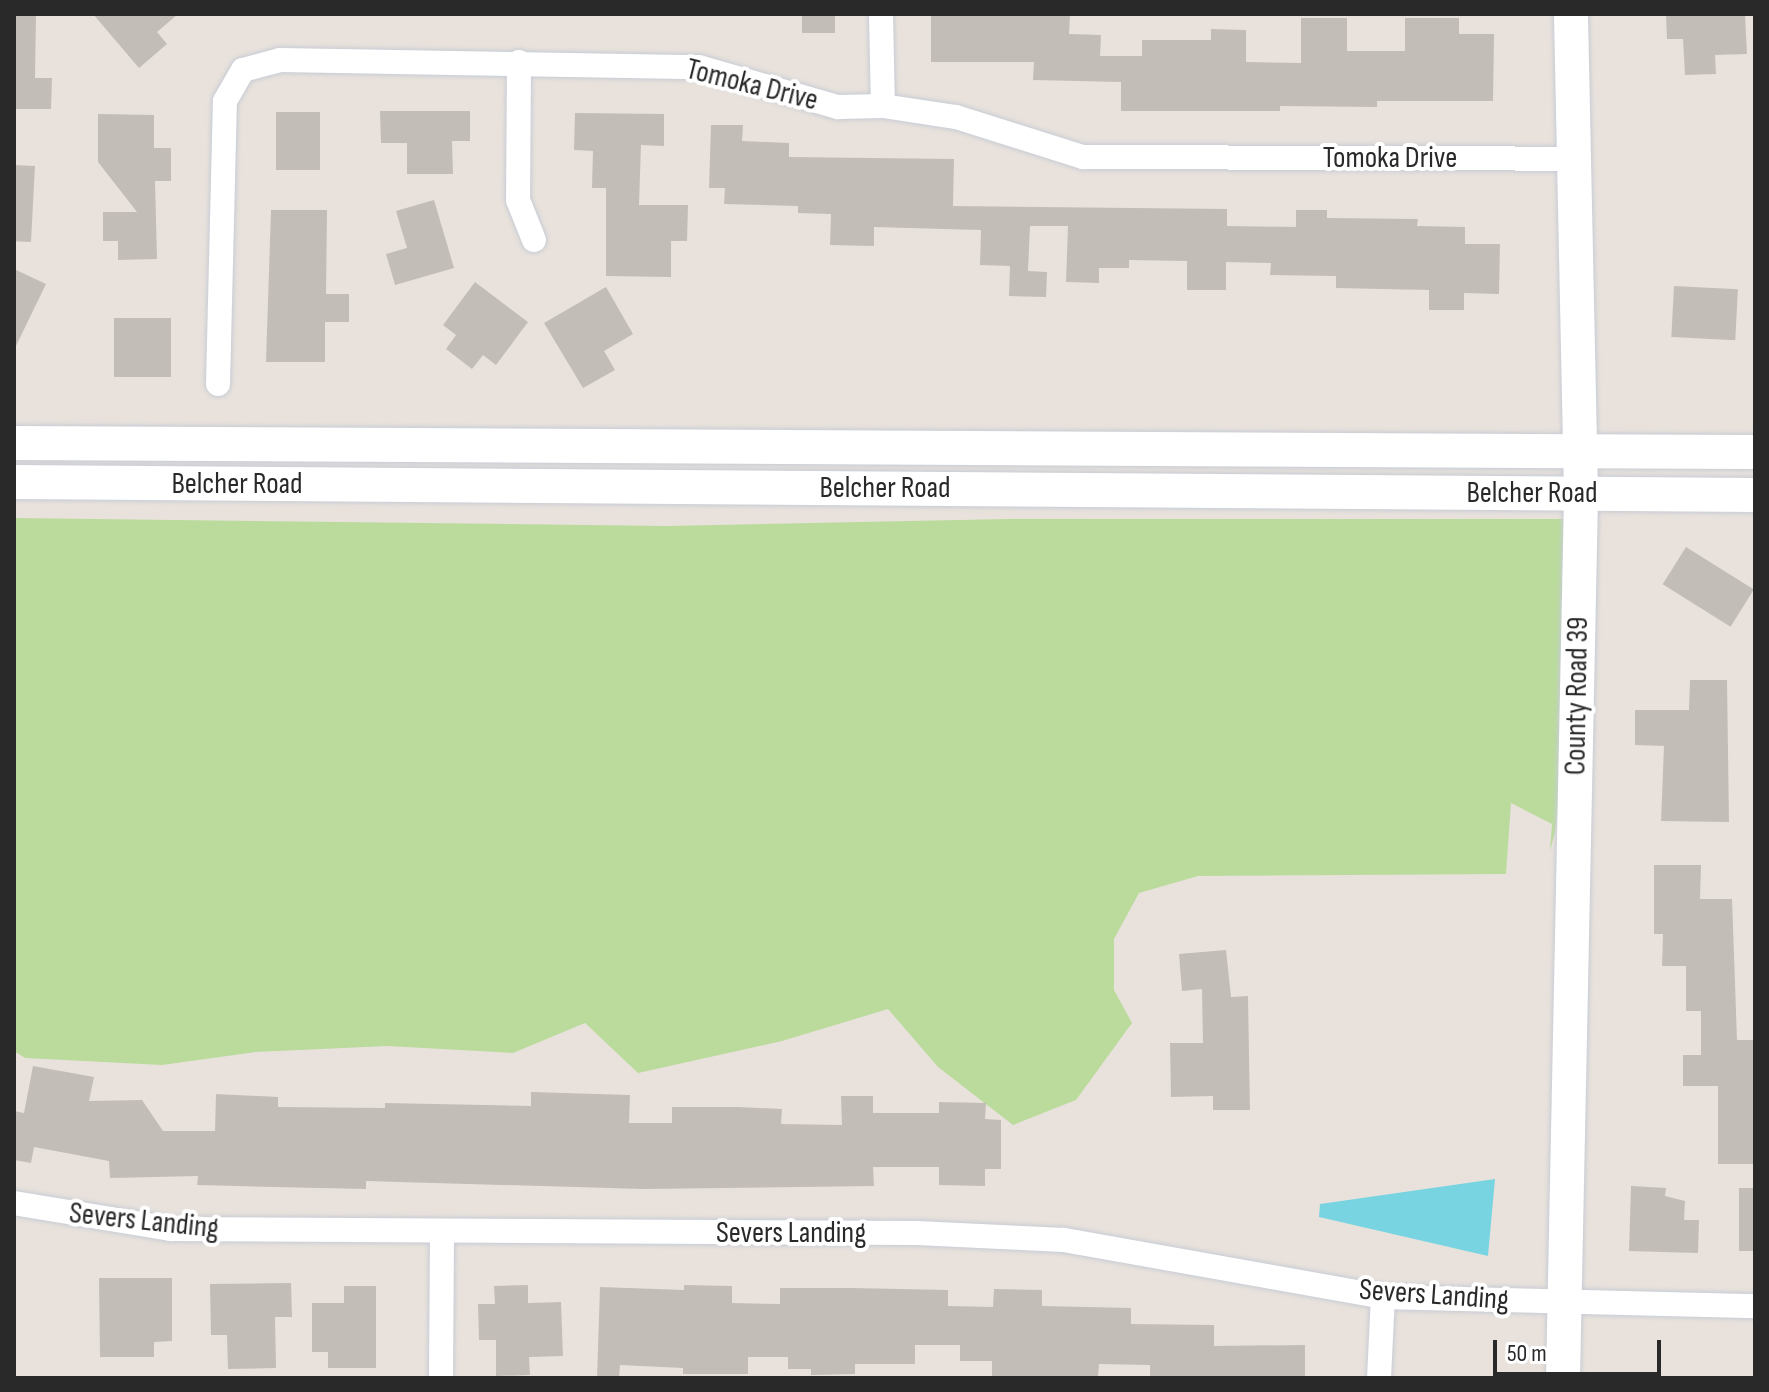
<!DOCTYPE html>
<html>
<head>
<meta charset="utf-8">
<style>
  body { margin:0 }
  #map { position:relative; width:1769px; height:1392px; overflow:hidden; background:#e9e2dc; font-family:"Sofia Sans Condensed",sans-serif }
  div>[style] { position:absolute }
  [style*='--x'] { left:calc(var(--x)*1px); top:calc(var(--y)*1px); width:calc(var(--w)*1px); rotate:calc(var(--a)*1deg) }
  .green>* { inset:0; background:#bbdb9d }
  .water>* { inset:0; background:#79d4e2 }
  .building>* { inset:0; background:#c2bdb7; transform-origin:0 0 }
  .roads { filter:drop-shadow(0 0 2px #c7ccd5) drop-shadow(0 0 2px #c7ccd5) }
  .street>* { height:24px; margin:-12px; padding:0 12px; transform-origin:12px; border-radius:12px; background:#fff }
  .secondary>* { height:34px; margin:-17px; padding:0 17px; transform-origin:17px; border-radius:17px; background:#fff }
  span { translate:-50% -50%; white-space:nowrap; text-align:center; line-height:1.15; -webkit-text-stroke:8px #fff; paint-order:stroke }
  .street-label { font-size:30px; color:#292929 }
  .frame { position:absolute; inset:0; border:16px solid #292929; pointer-events:none }
  .scale { position:absolute; left:1493px; top:1340px; width:168px; height:36px; box-sizing:border-box; border:4px solid #292929; border-top:0; padding-left:10px; font-size:24px; line-height:28px; white-space:nowrap; color:#292929; -webkit-text-stroke:6px #fff; paint-order:stroke }
</style>
</head>
<body>
<div id="map">
  <div class="green">
    <i style="clip-path:polygon(14px 518px,666px 526px,1007px 519px,1567px 519px,1563px 761px,1555px 832px,1550px 851px,1552px 824px,1511px 803px,1506px 874px,1198px 876px,1139px 893px,1114px 939px,1114px 990px,1132px 1023px,1076px 1100px,1013px 1125px,938px 1067px,888px 1009px,782px 1041px,638px 1073px,585px 1023px,513px 1053px,387px 1046px,256px 1052px,162px 1065px,25px 1058px,14px 1051px)"></i>
  </div>
  <div class="water">
    <i style="clip-path:polygon(1495px 1179px,1488px 1256px,1319px 1217px,1320px 1204px)"></i>
  </div>
  <div class="building">
    <i style="clip-path:polygon(14px 14px,36px 14px,35px 78px,52px 78px,51px 109px,14px 109px)"></i>
    <i style="clip-path:polygon(93px 14px,178px 14px,157px 32px,167px 44px,139px 68px)"></i>
    <i style="left:802px;top:14px;width:33px;height:19px"></i>
    <i style="clip-path:polygon(931px 14px,1070px 14px,1069px 34px,1101px 35px,1100px 56px,1142px 56px,1142px 40px,1211px 40px,1211px 29px,1246px 30px,1246px 62px,1301px 63px,1301px 18px,1347px 18px,1347px 51px,1405px 51px,1405px 18px,1459px 18px,1459px 34px,1494px 34px,1493px 101px,1377px 101px,1377px 107px,1280px 106px,1280px 111px,1121px 111px,1121px 82px,1033px 80px,1034px 62px,931px 62px)"></i>
    <i style="clip-path:polygon(1666px 14px,1745px 14px,1747px 54px,1715px 55px,1716px 74px,1685px 75px,1683px 39px,1667px 39px)"></i>
    <i style="clip-path:polygon(380px 111px,470px 111px,470px 141px,452px 141px,453px 174px,407px 174px,407px 143px,381px 143px)"></i>
    <i style="left:276px;top:112px;width:44px;height:58px"></i>
    <i style="clip-path:polygon(575px 113px,664px 114px,664px 146px,641px 145px,639px 205px,688px 205px,687px 241px,671px 241px,671px 277px,606px 276px,606px 188px,592px 188px,593px 151px,574px 150px)"></i>
    <i style="clip-path:polygon(98px 114px,154px 115px,154px 148px,171px 148px,171px 181px,155px 181px,157px 259px,118px 260px,118px 241px,103px 241px,103px 212px,137px 212px,98px 162px)"></i>
    <i style="clip-path:polygon(711px 125px,743px 125px,742px 141px,789px 143px,789px 157px,954px 159px,953px 206px,1227px 209px,1227px 226px,1296px 227px,1296px 210px,1327px 210px,1327px 218px,1418px 219px,1417px 226px,1465px 227px,1465px 244px,1500px 244px,1499px 294px,1464px 293px,1464px 310px,1429px 310px,1429px 290px,1336px 288px,1336px 276px,1270px 275px,1271px 263px,1226px 262px,1226px 290px,1187px 290px,1187px 261px,1129px 260px,1129px 268px,1099px 268px,1099px 283px,1066px 282px,1068px 226px,1030px 226px,1028px 271px,1047px 272px,1046px 297px,1009px 296px,1010px 266px,980px 265px,981px 230px,874px 227px,874px 246px,830px 245px,831px 214px,798px 213px,798px 206px,724px 204px,725px 188px,709px 188px)"></i>
    <i style="left:14px;top:165px;width:21px;height:76px;rotate:3deg"></i>
    <i style="clip-path:polygon(434px 200px,454px 268px,395px 285px,386px 254px,407px 248px,396px 211px)"></i>
    <i style="clip-path:polygon(271px 210px,327px 210px,326px 294px,349px 294px,349px 322px,325px 322px,325px 362px,266px 362px)"></i>
    <i style="clip-path:polygon(14px 269px,46px 284px,14px 350px)"></i>
    <i style="clip-path:polygon(475px 282px,528px 322px,496px 365px,483px 355px,472px 369px,446px 349px,456px 335px,443px 325px)"></i>
    <i style="left:1674px;top:286px;width:64px;height:51px;rotate:3deg"></i>
    <i style="clip-path:polygon(606px 287px,633px 334px,604px 351px,615px 370px,583px 388px,544px 323px)"></i>
    <i style="left:114px;top:318px;width:57px;height:59px"></i>
    <i style="left:1686px;top:547px;width:80px;height:44px;rotate:32deg"></i>
    <i style="clip-path:polygon(1690px 680px,1727px 680px,1729px 822px,1661px 821px,1664px 746px,1635px 745px,1635px 710px,1689px 710px)"></i>
    <i style="clip-path:polygon(1654px 865px,1701px 865px,1700px 899px,1732px 899px,1737px 1040px,1754px 1040px,1755px 1164px,1718px 1164px,1718px 1086px,1683px 1086px,1683px 1055px,1701px 1055px,1701px 1011px,1686px 1011px,1686px 966px,1662px 966px,1663px 934px,1654px 934px)"></i>
    <i style="clip-path:polygon(1226px 950px,1231px 997px,1248px 996px,1250px 1110px,1213px 1110px,1213px 1096px,1171px 1097px,1170px 1043px,1203px 1043px,1202px 989px,1182px 991px,1179px 954px)"></i>
    <i style="clip-path:polygon(33px 1066px,94px 1077px,89px 1101px,142px 1100px,163px 1131px,215px 1131px,216px 1094px,278px 1097px,278px 1107px,385px 1108px,385px 1103px,531px 1106px,531px 1092px,630px 1095px,629px 1123px,672px 1123px,672px 1107px,737px 1107px,782px 1109px,781px 1124px,842px 1125px,841px 1096px,873px 1096px,873px 1113px,939px 1113px,939px 1102px,986px 1103px,985px 1119px,1001px 1120px,1001px 1169px,985px 1169px,985px 1186px,939px 1185px,939px 1167px,873px 1167px,874px 1186px,643px 1189px,366px 1181px,366px 1189px,275px 1187px,197px 1185px,198px 1176px,110px 1178px,109px 1161px,34px 1147px,31px 1163px,14px 1160px,14px 1111px,24px 1113px)"></i>
    <i style="clip-path:polygon(1631px 1186px,1666px 1188px,1665px 1196px,1685px 1201px,1684px 1220px,1699px 1220px,1698px 1253px,1629px 1251px)"></i>
    <i style="left:1739px;top:1188px;width:16px;height:63px"></i>
    <i style="clip-path:polygon(99px 1278px,172px 1278px,172px 1341px,154px 1342px,154px 1357px,100px 1357px)"></i>
    <i style="clip-path:polygon(291px 1283px,292px 1317px,275px 1317px,276px 1368px,228px 1369px,227px 1335px,211px 1335px,210px 1284px)"></i>
    <i style="clip-path:polygon(528px 1285px,528px 1303px,561px 1302px,563px 1356px,529px 1357px,530px 1375px,496px 1376px,496px 1340px,479px 1340px,478px 1304px,495px 1304px,494px 1286px)"></i>
    <i style="clip-path:polygon(684px 1285px,732px 1286px,732px 1303px,780px 1304px,780px 1288px,851px 1288px,948px 1290px,948px 1306px,993px 1307px,994px 1289px,1042px 1290px,1042px 1306px,1131px 1308px,1131px 1324px,1214px 1325px,1214px 1346px,1305px 1345px,1305px 1378px,1150px 1378px,1150px 1365px,1099px 1364px,1098px 1378px,992px 1378px,992px 1361px,960px 1361px,960px 1345px,915px 1345px,915px 1364px,855px 1364px,855px 1374px,811px 1375px,811px 1369px,788px 1369px,788px 1357px,748px 1357px,748px 1374px,683px 1374px,683px 1368px,620px 1365px,619px 1378px,597px 1378px,600px 1287px,684px 1290px)"></i>
    <i style="clip-path:polygon(344px 1286px,376px 1286px,376px 1368px,328px 1368px,328px 1352px,312px 1352px,312px 1303px,344px 1303px)"></i>
  </div>
  <div class="roads">
    <div class="street">
      <i style="--x:881;--y:14;--w:92;--a:88.8"></i>
      <i style="--x:519;--y:62;--w:138;--a:90.4"></i>
      <i style="--x:518;--y:200;--w:43;--a:68.2"></i>
      <i style="--x:218;--y:384;--w:283;--a:-88.6"></i>
      <i style="--x:225;--y:101;--w:36;--a:-60"></i>
      <i style="--x:243;--y:70;--w:38;--a:-15"></i>
      <i style="--x:280;--y:60;--w:419;--a:1"></i>
      <i style="--x:699;--y:67;--w:145;--a:16.1"></i>
      <i style="--x:838;--y:107;--w:45;--a:-1.3"></i>
      <i style="--x:883;--y:106;--w:74;--a:8.6"></i>
      <i style="--x:956;--y:117;--w:133;--a:17.5"></i>
      <i style="--x:1083;--y:157;--w:492;--a:0.2"></i>
      <i style="--x:14;--y:1203;--w:159;--a:9.4"></i>
      <i style="--x:171;--y:1229;--w:746;--a:0.31"></i>
      <i style="--x:917;--y:1233;--w:147;--a:2.7"></i>
      <i style="--x:1064;--y:1240;--w:324;--a:10.1"></i>
      <i style="--x:1383;--y:1297;--w:372;--a:1.4"></i>
      <i style="--x:441;--y:1378;--w:144;--a:-89.6"></i>
      <i style="--x:1379;--y:1378;--w:81;--a:-87.2"></i>
    </div>
    <div class="secondary">
      <i style="--x:14;--y:443;--w:1741;--a:0.3"></i>
      <i style="--x:14;--y:482;--w:1741;--a:0.43"></i>
      <i style="--x:1563;--y:1378;--w:885;--a:-88.83"></i>
      <i style="--x:1581;--y:493;--w:479;--a:-91.2"></i>
    </div>
  </div>
  <div class="street-label">
    <span style="left:752px;top:85px;rotate:14deg">Tomoka Drive</span>
    <span style="left:1390px;top:158px">Tomoka Drive</span>
    <span style="left:237px;top:484px">Belcher Road</span>
    <span style="left:885px;top:488px">Belcher Road</span>
    <span style="left:1532px;top:493px">Belcher Road</span>
    <span style="left:1577px;top:696px;rotate:-89deg">County Road 39</span>
    <span style="left:144px;top:1221px;rotate:6deg">Severs Landing</span>
    <span style="left:791px;top:1233px">Severs Landing</span>
    <span style="left:1434px;top:1295px;rotate:4deg">Severs Landing</span>
  </div>
  <div class="frame"></div>
  <div class="scale">50 m</div>
</div>
</body>
</html>
